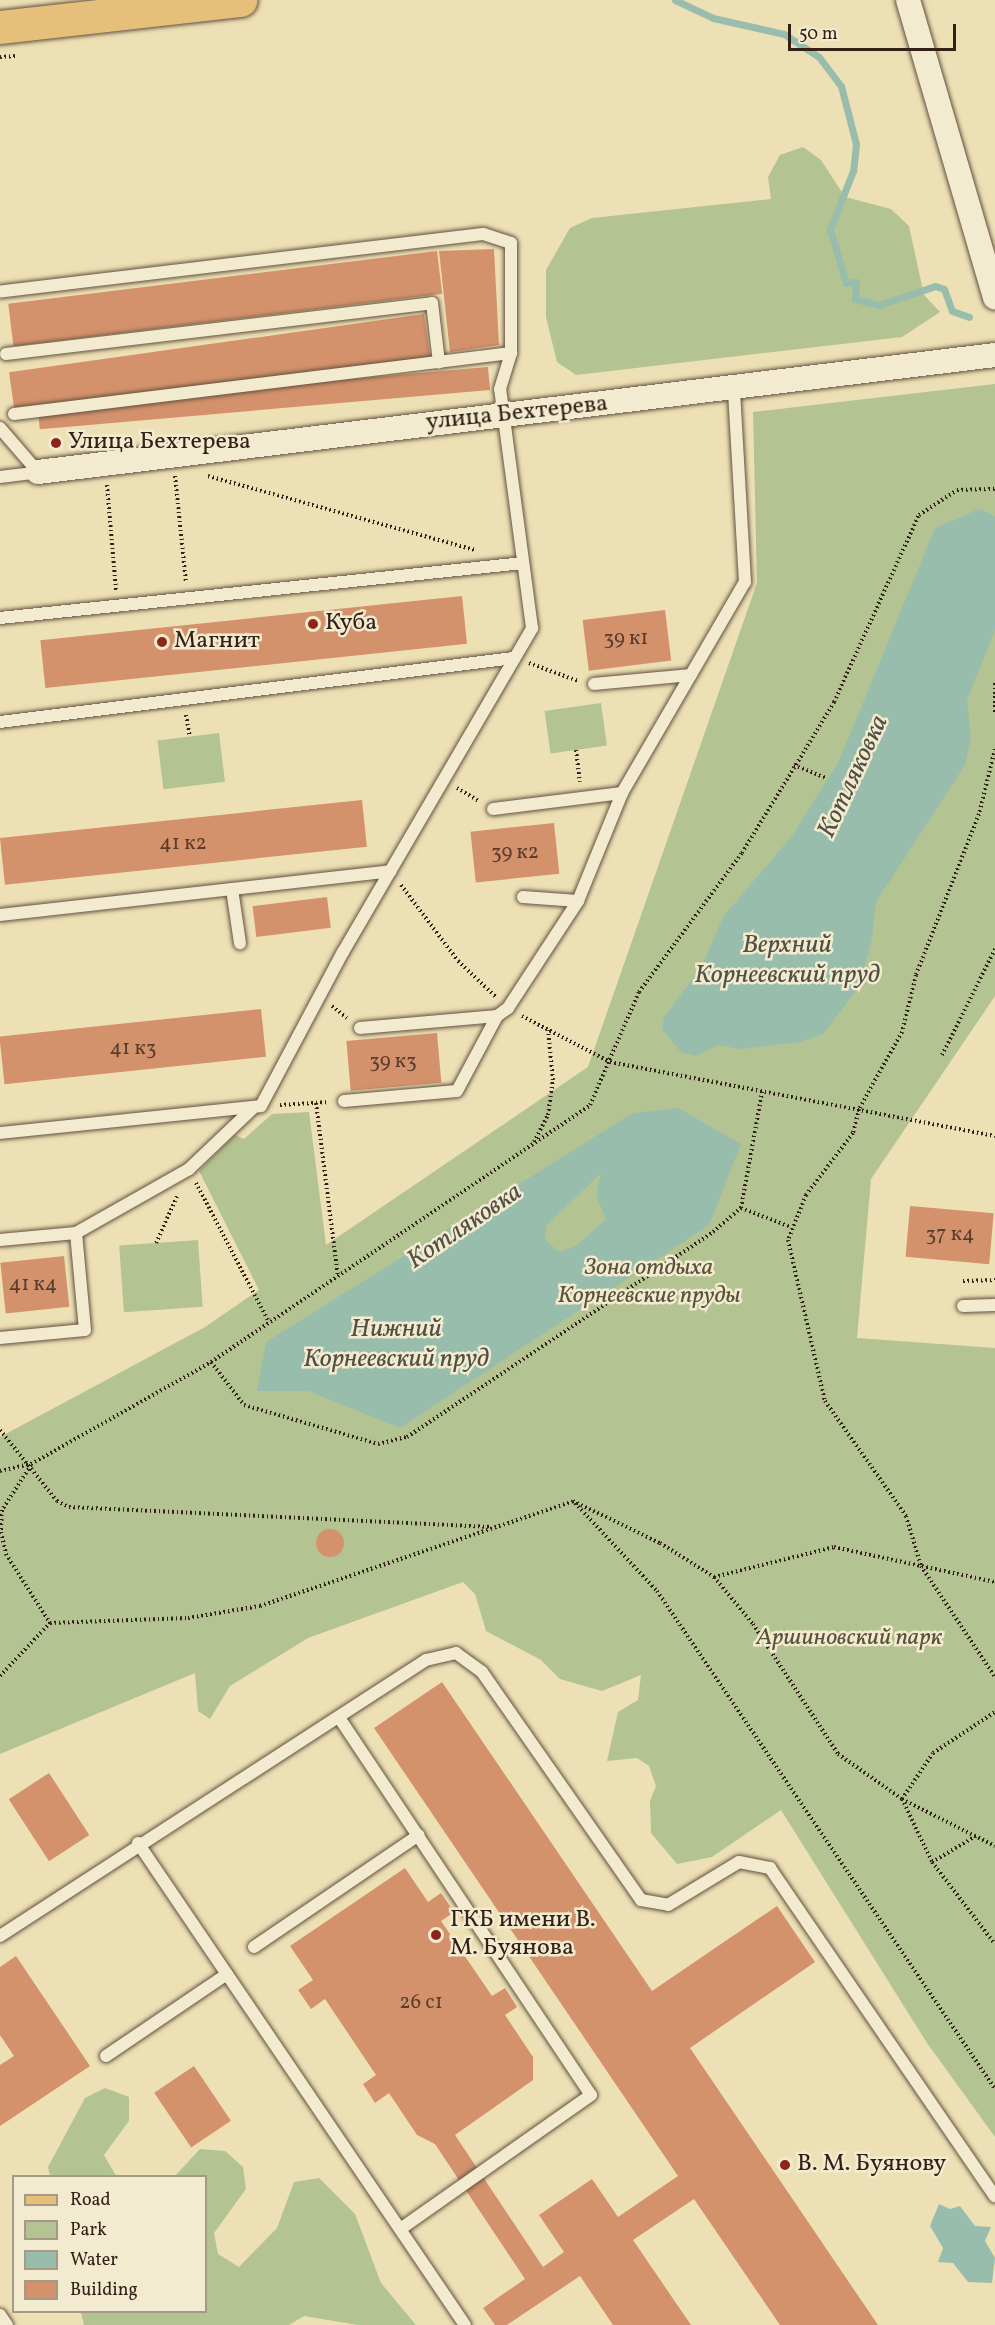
<!DOCTYPE html>
<html>
<head>
<meta charset="utf-8">
<style>
  body { margin:0 }
  #map { position:relative; width:995px; height:2325px; overflow:hidden; background:#ede0b5; font-family:Vollkorn,serif }
  div>[style] { position:absolute }
  [style*='--x'] { left:calc(var(--x)*1px); top:calc(var(--y)*1px); width:calc(var(--w)*1px); rotate:calc(var(--a)*1deg) }
  .green>* { inset:0; background:#b3c391; transform-origin:0 0 }
  .water>* { inset:0; background:#99bdac }
  .stream>* { height:7px; margin:-3.5px; padding:0 3.5px; transform-origin:3.5px; border-radius:3.5px; background:#99bdac }
  .building>* { inset:0; background:#d4926c; transform-origin:0 0 }
  .round { border-radius:50% }
  .path>* { height:4px; margin-top:-2px; transform-origin:0; background:repeating-linear-gradient(90deg,#332118 0 1.5px,transparent 0 4.5px) }
  .roads { filter:drop-shadow(0 0 2px #62513f) drop-shadow(0 0 2px #62513f) }
  .service>* { height:12px; margin:-6px; padding:0 6px; transform-origin:6px; border-radius:6px; background:#f3ebcf }
  .minor>* { height:24px; margin:-12px; padding:0 12px; transform-origin:12px; border-radius:12px; background:#f3ebcf }
  .primary>* { height:33px; margin:-16.5px; padding:0 16.5px; transform-origin:16.5px; border-radius:16.5px; background:#e6c07a }
  .dots>* { width:16px; height:16px; translate:-50% -50%; box-sizing:border-box; border:3px solid #f3ebcf; border-radius:50% }
  span { translate:-50% -50%; white-space:nowrap; text-align:center; line-height:1.15; -webkit-text-stroke:5px #f3ebcf; paint-order:stroke }
  .number-label { font-size:21px; color:#5b3d2d }
  .number-label span { -webkit-text-stroke-width:0 }
  .street-label { font-size:24px; color:#332118 }
  .poi-label { font-size:24px; color:#332118 }
  .left { translate:0 -50%; text-align:left }
  .park-label { font-size:24px; color:#59523c; font-style:italic }
  .water-label { font-size:26px; color:#525044; font-style:italic }
  .legend { position:absolute; left:12px; top:2175px; width:195px; height:138px; box-sizing:border-box; background:#f3ebcf; border:2px solid #a69a86; margin:0; padding:8px 10px; list-style:none; font-size:18px; color:#332118 }
  .legend li { display:flex; align-items:center; gap:12px; height:30px }
  .legend b { width:30px; border:2px solid #a69a86 }
  .scale { position:absolute; left:788px; top:24px; width:168px; height:27px; box-sizing:border-box; border:3px solid #332118; border-top:0; padding-left:8px; font-size:18px; line-height:21px; white-space:nowrap; color:#332118; -webkit-text-stroke:4px #f3ebcf; paint-order:stroke }
</style>
</head>
<body>
<div id="map">
  <div class="green">
    <i style="clip-path:polygon(803px 147px,821px 160px,845px 197px,891px 209px,909px 226px,924px 295px,940px 312px,902px 337px,576px 375px,557px 362px,546px 317px,546px 270px,570px 228px,592px 218px,771px 199px,768px 177px,780px 155px)"></i>
    <i style="clip-path:polygon(995px 384px,995px 996px,871px 1179px,857px 1338px,995px 1348px,995px 2137px,927px 2043px,781px 1810px,712px 1857px,677px 1864px,651px 1833px,650px 1801px,656px 1786px,649px 1766px,637px 1758px,607px 1761px,618px 1712px,638px 1700px,641px 1675px,602px 1691px,560px 1679px,541px 1660px,486px 1631px,475px 1594px,463px 1582px,308px 1638px,230px 1686px,210px 1719px,198px 1711px,195px 1673px,0 1754px,0 1437px,205px 1327px,259px 1290px,199px 1171px,235px 1135px,244px 1139px,272px 1114px,309px 1112px,326px 1245px,588px 1067px,757px 583px,753px 412px)"></i>
    <i style="left:601px;top:703px;width:43px;height:57px;rotate:82deg"></i>
    <i style="left:219px;top:733px;width:49px;height:62px;rotate:83deg"></i>
    <i style="left:198px;top:1240px;width:67px;height:79px;rotate:86deg"></i>
    <i style="clip-path:polygon(105px 2088px,129px 2097px,129px 2121px,104px 2155px,116px 2176px,50px 2176px,48px 2167px,85px 2098px)"></i>
    <i style="clip-path:polygon(200px 2149px,225px 2151px,243px 2167px,246px 2189px,214px 2233px,218px 2254px,239px 2267px,277px 2228px,294px 2182px,319px 2178px,355px 2214px,381px 2283px,416px 2325px,358px 2325px,304px 2316px,289px 2325px,84px 2325px,81px 2312px,206px 2312px,206px 2176px,175px 2176px)"></i>
  </div>
  <div class="water">
    <i style="clip-path:polygon(979px 509px,995px 516px,995px 630px,967px 700px,971px 736px,965px 765px,876px 902px,872px 939px,859px 987px,823px 1034px,800px 1042px,740px 1049px,719px 1045px,695px 1056px,681px 1052px,662px 1029px,664px 1017px,702px 966px,723px 917px,792px 836px,839px 761px,935px 528px)"></i>
    <i style="clip-path:polygon(evenodd,678px 1108px,741px 1144px,709px 1225px,400px 1428px,308px 1391px,257px 1391px,266px 1342px,633px 1113px,678px 1108px,601px 1173px,596px 1195px,606px 1219px,576px 1246px,559px 1252px,545px 1240px,546px 1226px,601px 1173px)"></i>
    <i style="clip-path:polygon(939px 2204px,950px 2209px,960px 2206px,975px 2226px,991px 2227px,985px 2241px,995px 2258px,992px 2283px,968px 2282px,953px 2263px,938px 2262px,943px 2248px,930px 2226px)"></i>
  </div>
  <div class="stream">
    <i style="--x:675;--y:0;--w:42;--a:25.3"></i>
    <i style="--x:713;--y:18;--w:73;--a:12.7"></i>
    <i style="--x:784;--y:34;--w:42;--a:33.3"></i>
    <i style="--x:819;--y:57;--w:36;--a:53"></i>
    <i style="--x:841;--y:86;--w:60;--a:75.5"></i>
    <i style="--x:856;--y:144;--w:27;--a:96"></i>
    <i style="--x:853;--y:171;--w:62;--a:111.6"></i>
    <i style="--x:830;--y:229;--w:56;--a:73.5"></i>
    <i style="--x:846;--y:283;--w:10;--a:-6"></i>
    <i style="--x:856;--y:282;--w:17;--a:93"></i>
    <i style="--x:855;--y:299;--w:25;--a:14"></i>
    <i style="--x:879;--y:305;--w:59;--a:-18.7"></i>
    <i style="--x:935;--y:286;--w:9;--a:18"></i>
    <i style="--x:944;--y:289;--w:23;--a:70"></i>
    <i style="--x:952;--y:311;--w:18;--a:19"></i>
  </div>
  <div class="building">
    <i style="clip-path:polygon(494px 249px,499px 345px,450px 352px,439px 251px)"></i>
    <i style="left:437px;top:251px;width:43px;height:432px;rotate:83deg"></i>
    <i style="left:424px;top:314px;width:44px;height:419px;rotate:82deg"></i>
    <i style="left:488px;top:367px;width:23px;height:452px;rotate:85deg"></i>
    <i style="left:462px;top:596px;width:48px;height:424px;rotate:84deg"></i>
    <i style="left:665px;top:610px;width:51px;height:83px;rotate:83deg"></i>
    <i style="left:362px;top:800px;width:47px;height:364px;rotate:84deg"></i>
    <i style="left:554px;top:823px;width:51px;height:84px;rotate:84deg"></i>
    <i style="left:327px;top:897px;width:31px;height:75px;rotate:83deg"></i>
    <i style="left:261px;top:1009px;width:48px;height:263px;rotate:84deg"></i>
    <i style="left:437px;top:1033px;width:50px;height:91px;rotate:85deg"></i>
    <i style="left:910px;top:1206px;width:84px;height:51px;rotate:5deg"></i>
    <i style="left:64px;top:1256px;width:51px;height:64px;rotate:84deg"></i>
    <i class="round" style="left:316px;top:1529px;width:28px;height:28px"></i>
    <i style="clip-path:polygon(442px 1682px,652px 1991px,777px 1906px,815px 1962px,690px 2048px,878px 2325px,780px 2325px,694px 2199px,633px 2240px,691px 2325px,613px 2325px,580px 2276px,507px 2325px,495px 2325px,483px 2308px,525px 2279px,435px 2144px,417px 2135px,389px 2093px,375px 2103px,363px 2084px,376px 2075px,325px 1999px,311px 2009px,298px 1990px,313px 1980px,290px 1946px,405px 1868px,428px 1902px,441px 1893px,454px 1912px,441px 1921px,492px 1996px,505px 1988px,517px 2007px,505px 2015px,533px 2057px,533px 2080px,455px 2135px,543px 2267px,564px 2252px,539px 2215px,592px 2179px,618px 2217px,678px 2176px,374px 1728px)"></i>
    <i style="left:49px;top:1773px;width:74px;height:48px;rotate:57deg"></i>
    <i style="clip-path:polygon(16px 1956px,90px 2066px,0 2126px,0 2065px,14px 2056px,0 2035px,0 1967px)"></i>
    <i style="left:194px;top:2066px;width:66px;height:48px;rotate:56deg"></i>
  </div>
  <div class="path">
    <i style="--x:0;--y:57;--w:17;--a:-3"></i>
    <i style="--x:175;--y:476;--w:107;--a:84.1"></i>
    <i style="--x:208;--y:476;--w:277;--a:15.5"></i>
    <i style="--x:107;--y:485;--w:106;--a:85.1"></i>
    <i style="--x:529;--y:663;--w:52;--a:20.2"></i>
    <i style="--x:995;--y:683;--w:31;--a:90"></i>
    <i style="--x:186;--y:715;--w:22;--a:80"></i>
    <i style="--x:995;--y:749;--w:67;--a:103.8"></i>
    <i style="--x:979;--y:814;--w:173;--a:111.4"></i>
    <i style="--x:916;--y:975;--w:59;--a:103.8"></i>
    <i style="--x:902;--y:1032;--w:88;--a:119.2"></i>
    <i style="--x:859;--y:1109;--w:25;--a:104"></i>
    <i style="--x:853;--y:1133;--w:78;--a:127.2"></i>
    <i style="--x:806;--y:1195;--w:48;--a:111.8"></i>
    <i style="--x:788;--y:1240;--w:165;--a:77.1"></i>
    <i style="--x:825;--y:1401;--w:141;--a:54.8"></i>
    <i style="--x:906;--y:1516;--w:52;--a:73.3"></i>
    <i style="--x:921;--y:1566;--w:133;--a:56.3"></i>
    <i style="--x:576;--y:750;--w:32;--a:83"></i>
    <i style="--x:794;--y:765;--w:35;--a:22"></i>
    <i style="--x:457;--y:788;--w:26;--a:31"></i>
    <i style="--x:401;--y:885;--w:95;--a:53.1"></i>
    <i style="--x:458;--y:961;--w:54;--a:43.5"></i>
    <i style="--x:332;--y:1006;--w:19;--a:39"></i>
    <i style="--x:522;--y:1016;--w:99;--a:27.6"></i>
    <i style="--x:610;--y:1062;--w:392;--a:10.9"></i>
    <i style="--x:942;--y:1055;--w:119;--a:-63.4"></i>
    <i style="--x:316;--y:1103;--w:174;--a:82.8"></i>
    <i style="--x:280;--y:1105;--w:49;--a:-3.5"></i>
    <i style="--x:534;--y:1142;--w:30;--a:-63"></i>
    <i style="--x:548;--y:1115;--w:35;--a:-82"></i>
    <i style="--x:553;--y:1080;--w:50;--a:-95.7"></i>
    <i style="--x:196;--y:1183;--w:157;--a:62.3"></i>
    <i style="--x:741;--y:1208;--w:53;--a:20.8"></i>
    <i style="--x:156;--y:1243;--w:54;--a:-65.8"></i>
    <i style="--x:963;--y:1281;--w:32;--a:-2"></i>
    <i style="--x:211;--y:1362;--w:54;--a:52.5"></i>
    <i style="--x:244;--y:1405;--w:140;--a:16.2"></i>
    <i style="--x:378;--y:1444;--w:30;--a:-14"></i>
    <i style="--x:407;--y:1437;--w:368;--a:-33.8"></i>
    <i style="--x:713;--y:1232;--w:37;--a:-41"></i>
    <i style="--x:741;--y:1208;--w:118;--a:-79.7"></i>
    <i style="--x:0;--y:1430;--w:91;--a:51.2"></i>
    <i style="--x:57;--y:1501;--w:13;--a:27"></i>
    <i style="--x:69;--y:1507;--w:423;--a:2.7"></i>
    <i style="--x:31;--y:1465;--w:54;--a:122.8"></i>
    <i style="--x:2;--y:1510;--w:22;--a:93"></i>
    <i style="--x:1;--y:1532;--w:23;--a:77"></i>
    <i style="--x:6;--y:1554;--w:82;--a:57.5"></i>
    <i style="--x:0;--y:1471;--w:32;--a:-13"></i>
    <i style="--x:31;--y:1464;--w:207;--a:-29.5"></i>
    <i style="--x:211;--y:1362;--w:458;--a:-34.1"></i>
    <i style="--x:590;--y:1105;--w:123;--a:-66.6"></i>
    <i style="--x:639;--y:992;--w:173;--a:-53.5"></i>
    <i style="--x:742;--y:853;--w:177;--a:-58.6"></i>
    <i style="--x:834;--y:702;--w:205;--a:-65.6"></i>
    <i style="--x:919;--y:515;--w:45;--a:-33.3"></i>
    <i style="--x:957;--y:490;--w:38;--a:-2"></i>
    <i style="--x:575;--y:1503;--w:120;--a:47"></i>
    <i style="--x:657;--y:1591;--w:602;--a:55.83"></i>
    <i style="--x:714;--y:1577;--w:124;--a:-14"></i>
    <i style="--x:834;--y:1547;--w:165;--a:12.3"></i>
    <i style="--x:0;--y:1676;--w:73;--a:-46.7"></i>
    <i style="--x:50;--y:1623;--w:138;--a:-2.1"></i>
    <i style="--x:188;--y:1618;--w:73;--a:-9.5"></i>
    <i style="--x:260;--y:1606;--w:330;--a:-18.5"></i>
    <i style="--x:573;--y:1501;--w:97;--a:25.8"></i>
    <i style="--x:660;--y:1543;--w:64;--a:32.2"></i>
    <i style="--x:714;--y:1577;--w:61;--a:50.3"></i>
    <i style="--x:753;--y:1624;--w:155;--a:56.8"></i>
    <i style="--x:838;--y:1754;--w:78;--a:35.1"></i>
    <i style="--x:902;--y:1799;--w:104;--a:26.8"></i>
    <i style="--x:902;--y:1799;--w:70;--a:64.5"></i>
    <i style="--x:932;--y:1862;--w:103;--a:52.5"></i>
    <i style="--x:902;--y:1799;--w:55;--a:-56"></i>
    <i style="--x:933;--y:1753;--w:74;--a:-33.5"></i>
    <i style="--x:932;--y:1862;--w:51;--a:-30.6"></i>
  </div>
  <div class="roads">
    <div class="service">
      <i style="--x:6;--y:354;--w:429;--a:-6.8"></i>
      <i style="--x:432;--y:303;--w:60;--a:83.3"></i>
      <i style="--x:14;--y:414;--w:501;--a:-7"></i>
      <i style="--x:0;--y:428;--w:58;--a:49.2"></i>
      <i style="--x:0;--y:477;--w:38;--a:-7"></i>
      <i style="--x:0;--y:618;--w:526;--a:-6"></i>
      <i style="--x:594;--y:684;--w:97;--a:-5.3"></i>
      <i style="--x:0;--y:722;--w:518;--a:-7.1"></i>
      <i style="--x:493;--y:809;--w:130;--a:-7.1"></i>
      <i style="--x:232;--y:889;--w:55;--a:81.6"></i>
      <i style="--x:523;--y:897;--w:55;--a:4.2"></i>
      <i style="--x:0;--y:915;--w:393;--a:-6.4"></i>
      <i style="--x:360;--y:1028;--w:138;--a:-5"></i>
      <i style="--x:497;--y:1016;--w:14;--a:-36"></i>
      <i style="--x:508;--y:1008;--w:128;--a:-56.8"></i>
      <i style="--x:578;--y:901;--w:117;--a:-67.8"></i>
      <i style="--x:622;--y:793;--w:244;--a:-59.8"></i>
      <i style="--x:745;--y:582;--w:191;--a:-93.3"></i>
      <i style="--x:344;--y:1101;--w:113;--a:-5.1"></i>
      <i style="--x:457;--y:1091;--w:85;--a:-61.9"></i>
      <i style="--x:0;--y:1133;--w:262;--a:-5.9"></i>
      <i style="--x:261;--y:1106;--w:174;--a:-62"></i>
      <i style="--x:343;--y:952;--w:375;--a:-59.7"></i>
      <i style="--x:532;--y:628;--w:241;--a:-97.6"></i>
      <i style="--x:500;--y:389;--w:38;--a:-73"></i>
      <i style="--x:511;--y:353;--w:110;--a:-90"></i>
      <i style="--x:511;--y:243;--w:29;--a:-162"></i>
      <i style="--x:483;--y:234;--w:486;--a:173.2"></i>
      <i style="--x:0;--y:1240;--w:76;--a:-5.3"></i>
      <i style="--x:76;--y:1233;--w:130;--a:-29.5"></i>
      <i style="--x:189;--y:1169;--w:87;--a:-43.6"></i>
      <i style="--x:963;--y:1306;--w:32;--a:-2"></i>
      <i style="--x:0;--y:1338;--w:85;--a:-5.4"></i>
      <i style="--x:85;--y:1330;--w:97;--a:-95.3"></i>
      <i style="--x:340;--y:1719;--w:452;--a:56.3"></i>
      <i style="--x:591;--y:2095;--w:233;--a:144.9"></i>
      <i style="--x:138;--y:1843;--w:582;--a:55.85"></i>
      <i style="--x:0;--y:1936;--w:508;--a:-32.94"></i>
      <i style="--x:426;--y:1660;--w:31;--a:-13"></i>
      <i style="--x:456;--y:1653;--w:32;--a:36"></i>
      <i style="--x:482;--y:1672;--w:278;--a:55.1"></i>
      <i style="--x:641;--y:1900;--w:27;--a:10"></i>
      <i style="--x:668;--y:1905;--w:83;--a:-31.2"></i>
      <i style="--x:739;--y:1862;--w:32;--a:11"></i>
      <i style="--x:770;--y:1868;--w:398;--a:55.6"></i>
      <i style="--x:254;--y:1947;--w:199;--a:-34.2"></i>
      <i style="--x:106;--y:2056;--w:146;--a:-34.1"></i>
      <i style="--x:0;--y:2315;--w:12;--a:55"></i>
    </div>
    <div class="minor">
      <i style="--x:908;--y:0;--w:310;--a:73.7"></i>
      <i style="--x:38;--y:472;--w:964;--a:-6.97"></i>
    </div>
    <div class="primary">
      <i style="--x:0;--y:27;--w:242;--a:-6.4"></i>
    </div>
  </div>
  <div class="dots">
    <i style="left:56px;top:443px;background:#8f2418"></i>
    <i style="left:313px;top:624px;background:#8f2418"></i>
    <i style="left:162px;top:642px;background:#8f2418"></i>
    <i style="left:436px;top:1935px;background:#8f2418"></i>
    <i style="left:785px;top:2165px;background:#8f2418"></i>
  </div>
  <div class="number-label">
    <span style="left:626px;top:639px">39 к1</span>
    <span style="left:183px;top:844px">41 к2</span>
    <span style="left:515px;top:853px">39 к2</span>
    <span style="left:133px;top:1049px">41 к3</span>
    <span style="left:393px;top:1062px">39 к3</span>
    <span style="left:950px;top:1235px">37 к4</span>
    <span style="left:33px;top:1285px">41 к4</span>
    <span style="left:421px;top:2003px">26 с1</span>
  </div>
  <div class="street-label">
    <span style="left:517px;top:414px;rotate:-6deg">улица Бехтерева</span>
  </div>
  <div class="poi-label">
    <span class="left" style="left:68px;top:443px">Улица Бехтерева</span>
    <span class="left" style="left:325px;top:624px">Куба</span>
    <span class="left" style="left:174px;top:642px">Магнит</span>
    <span class="left" style="left:450px;top:1935px">ГКБ имени В.<br>М. Буянова</span>
    <span class="left" style="left:797px;top:2165px">В. М. Буянову</span>
  </div>
  <div class="park-label">
    <span style="left:649px;top:1283px">Зона отдыха<br>Корнеевские пруды</span>
    <span style="left:849px;top:1639px">Аршиновский парк</span>
  </div>
  <div class="water-label">
    <span style="left:854px;top:777px;rotate:-65deg">Котляковка</span>
    <span style="left:787px;top:961px">Верхний<br>Корнеевский пруд</span>
    <span style="left:465px;top:1227px;rotate:-34deg">Котляковка</span>
    <span style="left:396px;top:1345px">Нижний<br>Корнеевский пруд</span>
  </div>
  <ul class="legend">
  <li><b style="height:8px;background:#e6c07a"></b>Road</li>
  <li><b style="height:16px;background:#b3c391"></b>Park</li>
  <li><b style="height:16px;background:#99bdac"></b>Water</li>
  <li><b style="height:16px;background:#d4926c"></b>Building</li>
  </ul>
  <div class="scale">50 m</div>
</div>
</body>
</html>
